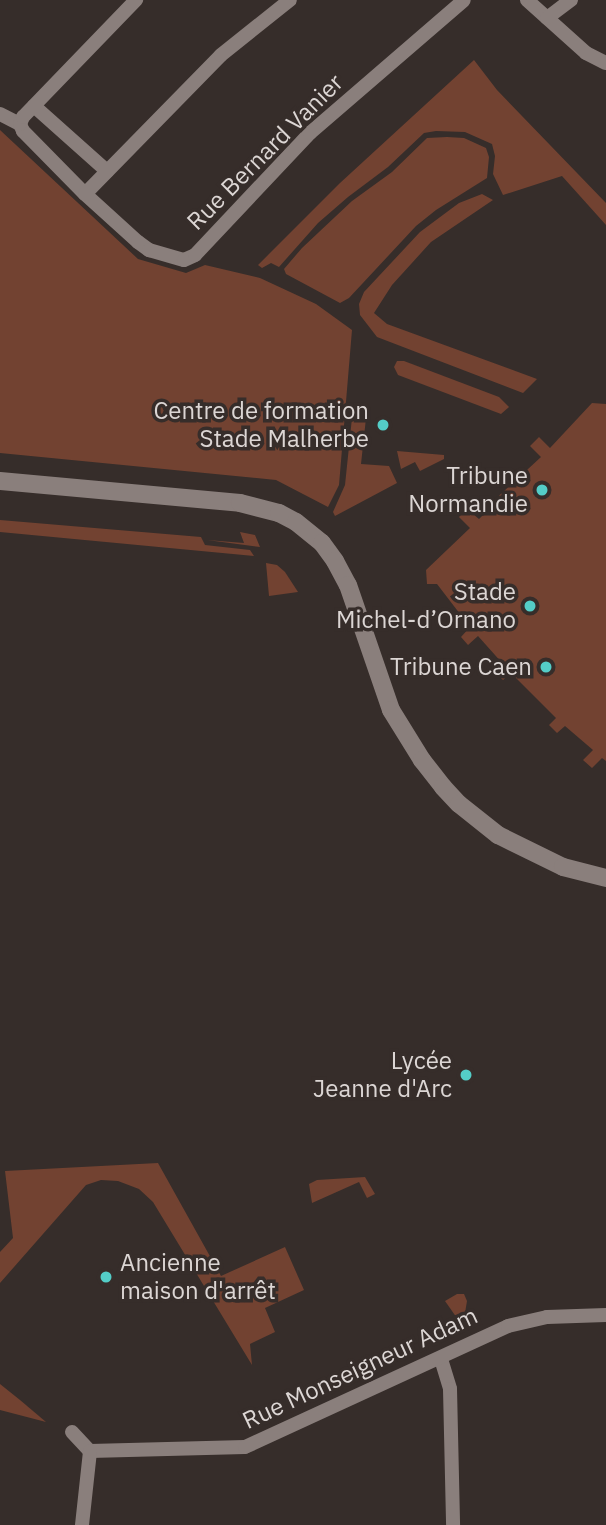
<!DOCTYPE html>
<html>
<head>
<meta charset="utf-8">
<style>
  body { margin:0 }
  #map { position:relative; width:606px; height:1525px; overflow:hidden; background:#362d2a; font-family:"IBM Plex Sans",sans-serif }
  div>[style] { position:absolute }
  [style*='--x'] { left:calc(var(--x)*1px); top:calc(var(--y)*1px); width:calc(var(--w)*1px); rotate:calc(var(--a)*1deg) }
  .green>* { inset:0; background:#724231 }
  .minor>* { height:14px; margin:-7px; padding:0 7px; transform-origin:7px; border-radius:7px; background:#8a7f7c }
  .tertiary>* { height:18px; margin:-9px; padding:0 9px; transform-origin:9px; border-radius:9px; background:#8a7f7c }
  .dots>* { width:19px; height:19px; translate:-50% -50%; box-sizing:border-box; border:4px solid #362d2a; border-radius:50% }
  span { translate:-50% -50%; white-space:nowrap; text-align:center; line-height:1.15; -webkit-text-stroke:7px #362d2a; paint-order:stroke }
  .street-label { font-size:24px; color:#dcd6d4 }
  .poi-label { font-size:24px; color:#dcd6d4 }
  .right { translate:-100% -50%; text-align:right }
  .left { translate:0 -50%; text-align:left }
</style>
</head>
<body>
<div id="map">
  <div class="green">
    <i style="clip-path:polygon(474px 60px,497px 90px,606px 203px,606px 225px,562px 176px,503px 195px,493px 174px,495px 156px,492px 144px,465px 132px,436px 131px,424px 133px,388px 167px,348px 197px,318px 223px,279px 267px,271px 263px,262px 268px,258px 265px,340px 183px)"></i>
    <i style="clip-path:polygon(0 130px,138px 259px,186px 273px,205px 265px,260px 278px,316px 304px,352px 330px,339px 485px,328px 507px,276px 480px,0 453px)"></i>
    <i style="clip-path:polygon(447px 137px,464px 138px,486px 148px,489px 157px,487px 178px,436px 210px,416px 226px,349px 298px,340px 303px,286px 274px,284px 269px,302px 248px,352px 201px,392px 172px,427px 138px)"></i>
    <i style="clip-path:polygon(482px 194px,493px 200px,431px 242px,392px 285px,374px 313px,387px 324px,537px 379px,523px 393px,377px 337px,360px 315px,359px 304px,364px 292px,420px 232px,459px 203px)"></i>
    <i style="clip-path:polygon(397px 361px,404px 361px,499px 397px,509px 407px,501px 414px,398px 375px,394px 367px)"></i>
    <i style="clip-path:polygon(592px 403px,606px 404px,606px 761px,602px 758px,592px 768px,583px 760px,593px 750px,565px 726px,557px 733px,549px 725px,556px 718px,511px 673px,503px 680px,495px 672px,503px 664px,478px 636px,468px 645px,461px 637px,470px 627px,437px 584px,427px 584px,426px 570px,470px 528px,459px 517px,467px 509px,479px 519px,491px 507px,490px 504px,541px 457px,530px 446px,539px 437px,550px 448px)"></i>
    <i style="clip-path:polygon(353px 408px,367px 409px,361px 464px,389px 466px,397px 483px,335px 516px,333px 512px,345px 485px)"></i>
    <i style="clip-path:polygon(397px 451px,444px 455px,444px 459px,420px 471px,415px 462px,401px 469px)"></i>
    <i style="clip-path:polygon(0 520px,201px 537px,205px 545px,250px 550px,254px 556px,0 532px)"></i>
    <i style="clip-path:polygon(240px 532px,255px 535px,260px 547px,207px 540px,244px 543px)"></i>
    <i style="clip-path:polygon(266px 563px,277px 565px,285px 572px,298px 592px,269px 596px)"></i>
    <i style="clip-path:polygon(158px 1163px,221px 1276px,285px 1247px,304px 1290px,265px 1308px,275px 1332px,250px 1344px,252px 1365px,153px 1202px,139px 1189px,118px 1181px,101px 1180px,86px 1185px,0 1283px,0 1252px,13px 1238px,5px 1171px)"></i>
    <i style="clip-path:polygon(365px 1177px,375px 1194px,367px 1198px,359px 1182px,312px 1203px,309px 1184px,317px 1180px)"></i>
    <i style="clip-path:polygon(457px 1294px,464px 1294px,467px 1301px,464px 1319px,459px 1321px,445px 1301px)"></i>
    <i style="clip-path:polygon(0 1384px,20px 1400px,46px 1422px,0 1410px)"></i>
  </div>
  <div class="minor">
    <i style="--x:527;--y:0;--w:79;--a:41.9"></i>
    <i style="--x:586;--y:53;--w:22;--a:27"></i>
    <i style="--x:547;--y:18;--w:30;--a:-37"></i>
    <i style="--x:34;--y:106;--w:98;--a:41.7"></i>
    <i style="--x:0;--y:114;--w:22;--a:27"></i>
    <i style="--x:20;--y:124;--w:8;--a:67"></i>
    <i style="--x:23;--y:131;--w:88;--a:45.5"></i>
    <i style="--x:85;--y:194;--w:72;--a:42.2"></i>
    <i style="--x:138;--y:242;--w:14;--a:36"></i>
    <i style="--x:149;--y:250;--w:36;--a:16"></i>
    <i style="--x:184;--y:260;--w:12;--a:-24"></i>
    <i style="--x:195;--y:255;--w:168;--a:-46.7"></i>
    <i style="--x:310;--y:133;--w:203;--a:-40.8"></i>
    <i style="--x:20;--y:124;--w:8;--a:-67"></i>
    <i style="--x:23;--y:117;--w:163;--a:-46"></i>
    <i style="--x:85;--y:194;--w:194;--a:-45.6"></i>
    <i style="--x:221;--y:55;--w:88;--a:-38.6"></i>
    <i style="--x:441;--y:1359;--w:31;--a:73"></i>
    <i style="--x:450;--y:1389;--w:136;--a:88.7"></i>
    <i style="--x:72;--y:1432;--w:26;--a:47"></i>
    <i style="--x:90;--y:1451;--w:155;--a:-1.5"></i>
    <i style="--x:245;--y:1447;--w:289;--a:-24.7"></i>
    <i style="--x:508;--y:1326;--w:40;--a:-13"></i>
    <i style="--x:547;--y:1317;--w:59;--a:-1.9"></i>
    <i style="--x:82;--y:1525;--w:74;--a:-83.8"></i>
  </div>
  <div class="tertiary">
    <i style="--x:0;--y:481;--w:241;--a:5.2"></i>
    <i style="--x:240;--y:503;--w:40;--a:14.4"></i>
    <i style="--x:279;--y:513;--w:19;--a:28"></i>
    <i style="--x:296;--y:522;--w:33;--a:39"></i>
    <i style="--x:322;--y:543;--w:22;--a:54"></i>
    <i style="--x:335;--y:561;--w:27;--a:62"></i>
    <i style="--x:348;--y:585;--w:132;--a:71"></i>
    <i style="--x:391;--y:710;--w:59;--a:58.2"></i>
    <i style="--x:422;--y:760;--w:34;--a:52"></i>
    <i style="--x:443;--y:787;--w:23;--a:47"></i>
    <i style="--x:459;--y:804;--w:50;--a:38.5"></i>
    <i style="--x:498;--y:835;--w:72;--a:26.2"></i>
    <i style="--x:563;--y:867;--w:44;--a:14.3"></i>
  </div>
  <div class="dots">
    <i style="left:383px;top:425px;background:#54cdc7"></i>
    <i style="left:542px;top:490px;background:#54cdc7"></i>
    <i style="left:530px;top:606px;background:#54cdc7"></i>
    <i style="left:546px;top:667px;background:#54cdc7"></i>
    <i style="left:466px;top:1075px;background:#54cdc7"></i>
    <i style="left:106px;top:1277px;background:#54cdc7"></i>
  </div>
  <div class="street-label">
    <span style="left:265px;top:152px;rotate:-45deg">Rue Bernard Vanier</span>
    <span style="left:360px;top:1368px;rotate:-25deg">Rue Monseigneur Adam</span>
  </div>
  <div class="poi-label">
    <span class="right" style="left:369px;top:425px">Centre de formation<br>Stade Malherbe</span>
    <span class="right" style="left:528px;top:490px">Tribune<br>Normandie</span>
    <span class="right" style="left:516px;top:606px">Stade<br>Michel-d’Ornano</span>
    <span class="right" style="left:532px;top:667px">Tribune Caen</span>
    <span class="right" style="left:452px;top:1075px">Lycée<br>Jeanne d'Arc</span>
    <span class="left" style="left:120px;top:1277px">Ancienne<br>maison d'arrêt</span>
  </div>
</div>
</body>
</html>
